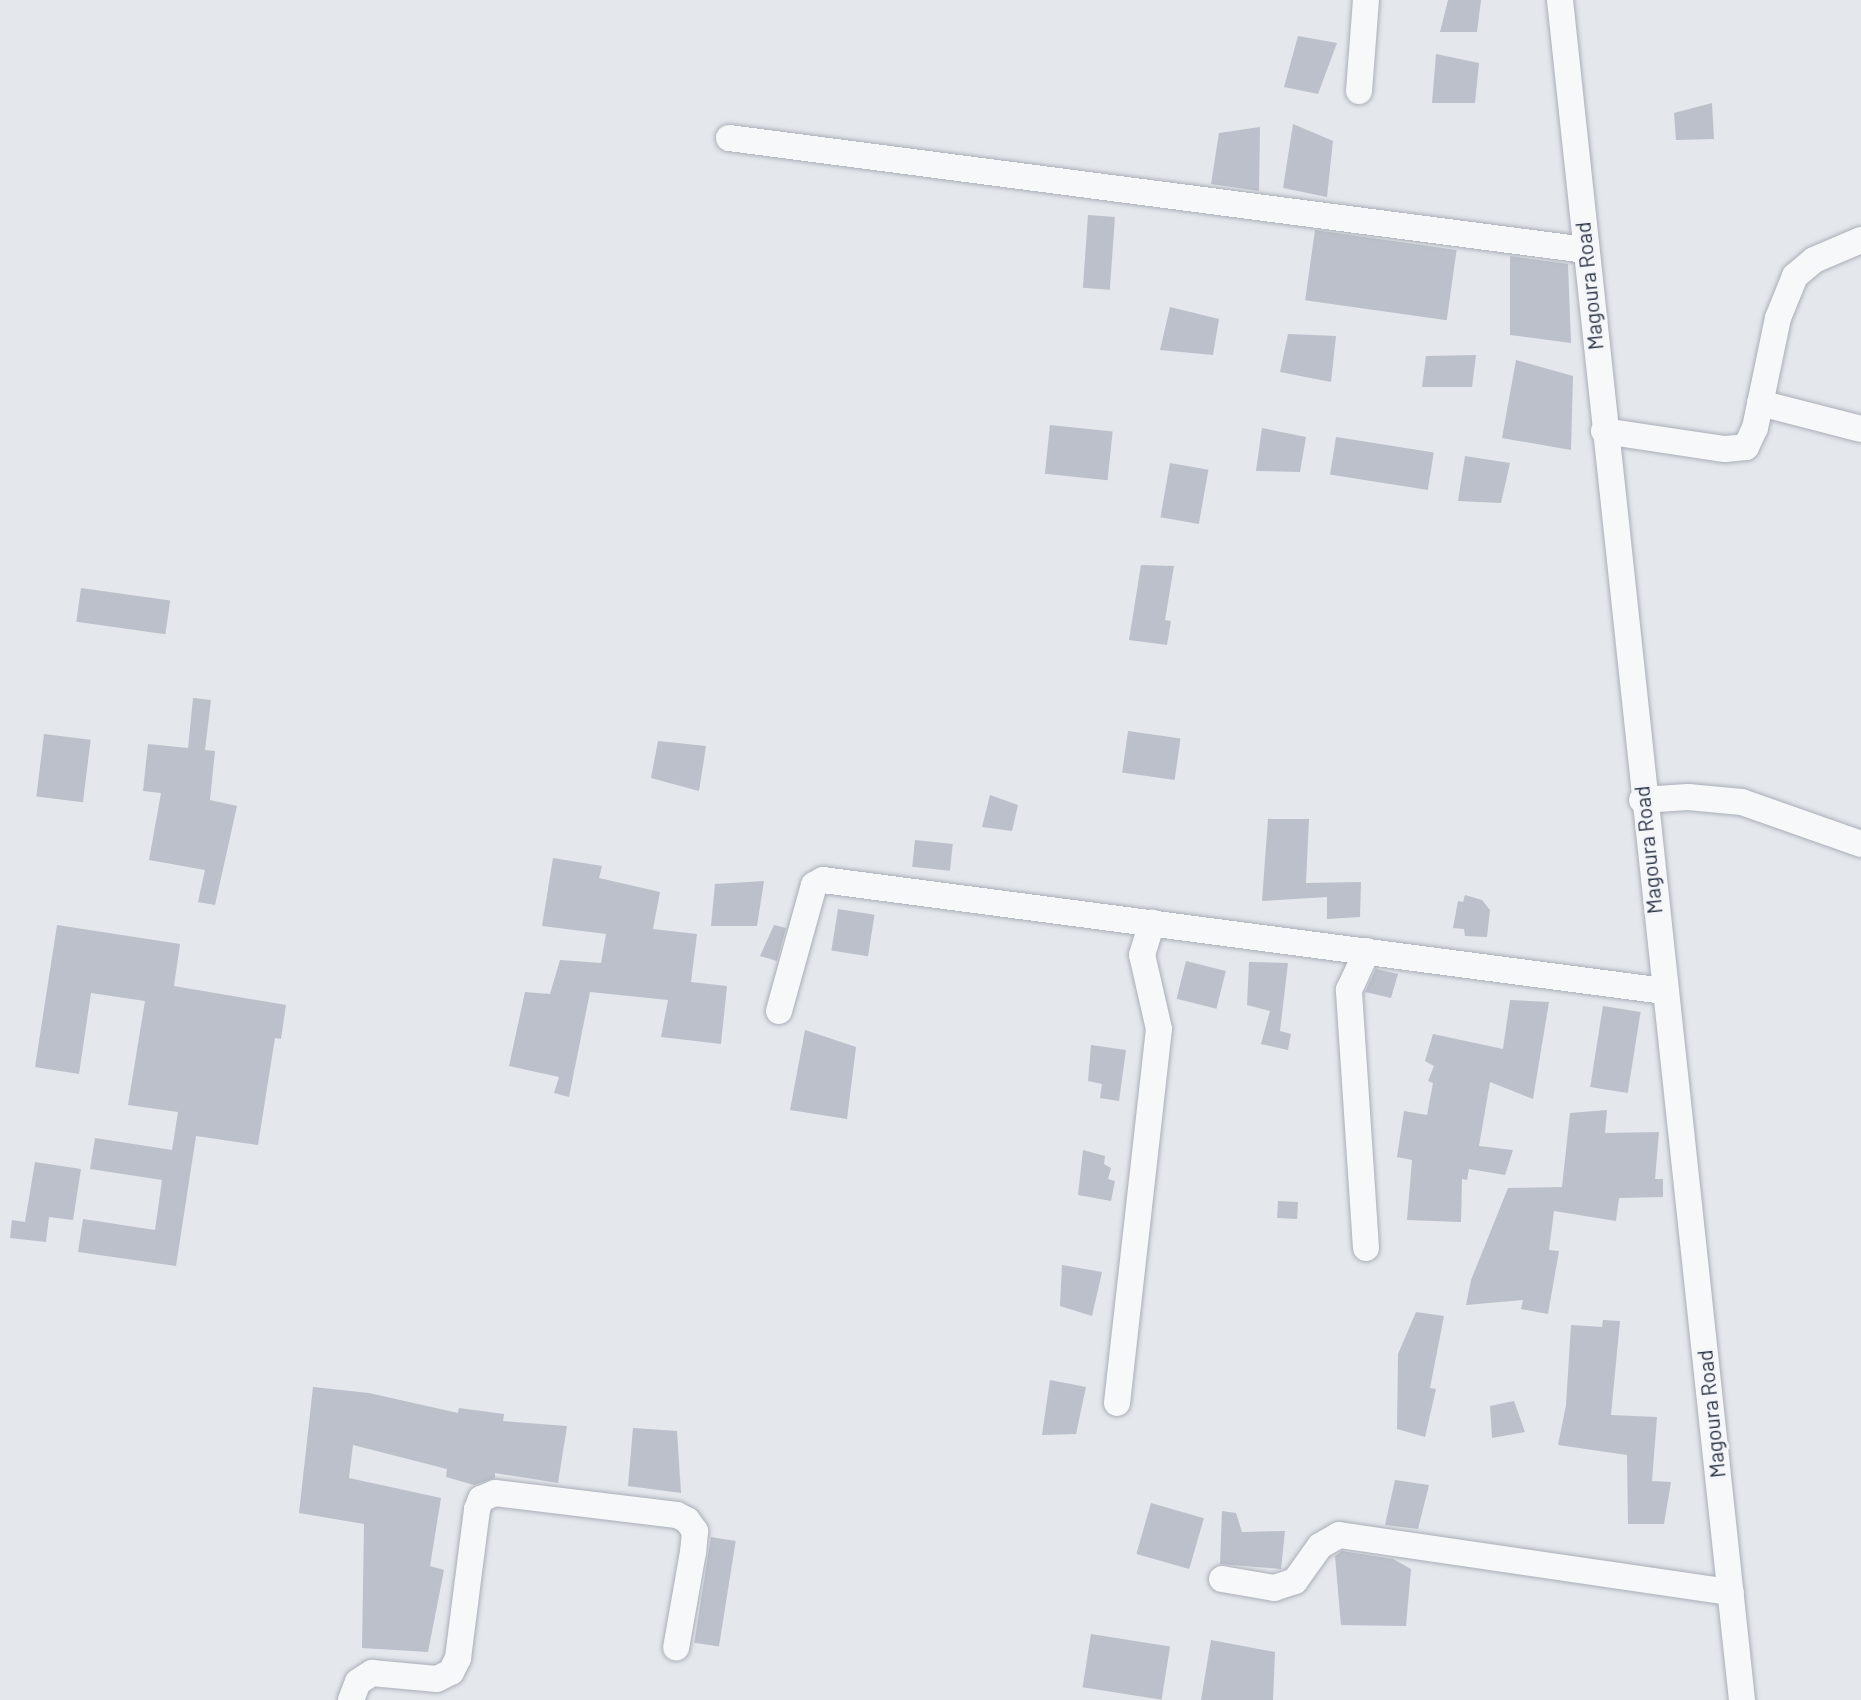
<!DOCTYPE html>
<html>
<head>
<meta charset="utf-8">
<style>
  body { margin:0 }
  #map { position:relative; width:1861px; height:1700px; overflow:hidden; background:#e4e7ec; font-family:Barlow,sans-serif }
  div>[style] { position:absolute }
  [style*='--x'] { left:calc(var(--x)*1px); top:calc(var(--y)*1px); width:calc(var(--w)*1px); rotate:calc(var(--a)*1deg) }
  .building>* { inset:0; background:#bbc0ca; transform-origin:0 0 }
  .roads { filter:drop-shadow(0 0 2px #a9aeb7) drop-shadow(0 0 2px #a9aeb7) }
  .minor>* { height:26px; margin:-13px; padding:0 13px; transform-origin:13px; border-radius:13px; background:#f7f8fa }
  span { translate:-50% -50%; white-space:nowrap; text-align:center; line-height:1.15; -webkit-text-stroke:6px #f4f6f9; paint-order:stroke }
  .street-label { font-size:21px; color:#2b3445 }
</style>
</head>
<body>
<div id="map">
  <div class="building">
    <i style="clip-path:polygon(1448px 0,1481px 0,1477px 32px,1440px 32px)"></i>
    <i style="clip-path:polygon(1298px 36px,1337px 43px,1318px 94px,1284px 87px)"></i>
    <i style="clip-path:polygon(1436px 54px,1479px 63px,1475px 103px,1432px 103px)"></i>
    <i style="clip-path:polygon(1712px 103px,1714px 139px,1676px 140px,1674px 113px)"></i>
    <i style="clip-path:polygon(1293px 124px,1333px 141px,1327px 197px,1283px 188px)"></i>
    <i style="clip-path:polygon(1260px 127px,1259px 191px,1211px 184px,1219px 133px)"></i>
    <i style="left:1088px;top:215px;width:27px;height:73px;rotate:4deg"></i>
    <i style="left:1315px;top:230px;width:143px;height:71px;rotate:8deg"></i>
    <i style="clip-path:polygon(1510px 256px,1568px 264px,1571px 343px,1510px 335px)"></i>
    <i style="clip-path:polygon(1170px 307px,1219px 319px,1213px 355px,1160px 350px)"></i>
    <i style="clip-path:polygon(1288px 334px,1336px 336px,1331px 382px,1280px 372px)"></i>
    <i style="clip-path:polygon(1476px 355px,1472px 387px,1422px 387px,1426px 356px)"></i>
    <i style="clip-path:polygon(1516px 360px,1573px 376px,1571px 450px,1502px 438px)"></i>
    <i style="left:1050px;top:425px;width:63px;height:49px;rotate:6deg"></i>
    <i style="clip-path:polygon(1262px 428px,1306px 437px,1300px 472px,1256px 471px)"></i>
    <i style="left:1336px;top:437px;width:99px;height:38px;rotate:9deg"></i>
    <i style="clip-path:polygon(1465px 456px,1510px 463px,1501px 503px,1458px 501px)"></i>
    <i style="left:1170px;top:463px;width:39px;height:55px;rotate:10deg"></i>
    <i style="clip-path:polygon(1141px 565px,1174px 566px,1165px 620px,1171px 621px,1167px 645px,1129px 640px)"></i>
    <i style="left:81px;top:588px;width:90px;height:34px;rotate:8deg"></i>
    <i style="clip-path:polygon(193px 698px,211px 700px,205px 750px,215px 751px,210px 800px,237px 806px,215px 905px,198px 902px,205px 870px,149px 860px,161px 793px,143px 791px,148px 744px,188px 748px)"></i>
    <i style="left:1128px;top:731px;width:53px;height:42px;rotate:8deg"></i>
    <i style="left:44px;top:734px;width:47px;height:63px;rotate:7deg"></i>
    <i style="clip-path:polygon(658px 741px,706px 746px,699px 791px,651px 778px)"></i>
    <i style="clip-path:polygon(990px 795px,1018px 805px,1012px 831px,982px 827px)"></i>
    <i style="clip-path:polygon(1268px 819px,1309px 819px,1306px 883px,1361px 882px,1360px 917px,1327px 919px,1327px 897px,1262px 901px)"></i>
    <i style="left:915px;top:840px;width:38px;height:27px;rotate:6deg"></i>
    <i style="clip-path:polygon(553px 858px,602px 866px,599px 878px,660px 892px,653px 929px,697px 934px,691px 982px,727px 986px,721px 1044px,661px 1037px,668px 1000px,590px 992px,569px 1097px,554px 1093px,559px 1077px,509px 1066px,525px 992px,550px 994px,560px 960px,601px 963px,606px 934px,542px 926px)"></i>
    <i style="clip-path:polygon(764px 881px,757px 926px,711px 926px,715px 884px)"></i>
    <i style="clip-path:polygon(1465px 895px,1482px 900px,1490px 910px,1487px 937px,1465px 936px,1464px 929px,1453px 928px,1458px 901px,1463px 902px)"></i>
    <i style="left:838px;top:909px;width:37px;height:42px;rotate:9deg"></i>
    <i style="clip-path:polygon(57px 925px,180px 944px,174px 986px,286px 1005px,281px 1039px,275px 1038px,258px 1145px,196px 1136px,176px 1266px,78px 1252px,83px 1219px,155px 1230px,162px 1180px,90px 1169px,95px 1138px,172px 1150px,178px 1112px,128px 1105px,145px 1001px,91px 993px,79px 1074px,35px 1067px)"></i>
    <i style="clip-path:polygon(774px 925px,786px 928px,777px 961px,760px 956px)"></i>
    <i style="left:1186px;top:961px;width:41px;height:39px;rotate:14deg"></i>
    <i style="clip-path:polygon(1249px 962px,1288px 963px,1280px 1031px,1291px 1034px,1288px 1050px,1261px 1044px,1270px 1011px,1247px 1005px)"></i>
    <i style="clip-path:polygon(1376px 969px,1398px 974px,1391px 998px,1365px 992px)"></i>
    <i style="clip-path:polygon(1510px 1000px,1549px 1002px,1533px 1099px,1490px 1082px,1479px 1146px,1513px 1150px,1505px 1175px,1469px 1169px,1467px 1180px,1462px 1179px,1461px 1222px,1407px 1220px,1412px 1160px,1397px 1157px,1404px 1111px,1427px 1115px,1433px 1083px,1428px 1081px,1434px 1066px,1425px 1061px,1433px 1034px,1503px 1049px)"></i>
    <i style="left:1603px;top:1006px;width:38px;height:82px;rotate:9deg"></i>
    <i style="clip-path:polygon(805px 1030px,856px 1047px,847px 1119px,790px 1110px)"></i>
    <i style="clip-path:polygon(1091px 1045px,1126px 1050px,1119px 1101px,1100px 1098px,1102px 1084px,1088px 1081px)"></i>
    <i style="clip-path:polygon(1607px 1110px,1605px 1133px,1659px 1132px,1655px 1179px,1663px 1179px,1663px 1197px,1619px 1198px,1616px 1221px,1554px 1211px,1549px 1250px,1559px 1251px,1548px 1314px,1521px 1309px,1523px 1300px,1466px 1305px,1471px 1280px,1508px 1188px,1562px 1187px,1570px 1113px)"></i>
    <i style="clip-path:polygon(1083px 1150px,1105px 1156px,1104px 1164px,1111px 1168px,1108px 1179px,1115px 1181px,1111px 1201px,1078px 1195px)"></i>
    <i style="clip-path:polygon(35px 1162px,81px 1169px,73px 1220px,49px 1217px,46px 1242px,10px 1238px,12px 1220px,25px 1222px)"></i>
    <i style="left:1278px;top:1201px;width:20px;height:17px;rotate:3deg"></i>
    <i style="clip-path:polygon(1062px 1265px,1102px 1272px,1092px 1316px,1060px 1306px)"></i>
    <i style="clip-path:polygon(1416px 1312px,1444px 1316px,1430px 1388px,1436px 1389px,1425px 1437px,1397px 1429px,1398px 1354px)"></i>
    <i style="clip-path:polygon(1603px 1320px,1620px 1321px,1611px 1415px,1657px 1417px,1652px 1481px,1671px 1482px,1664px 1524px,1628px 1524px,1627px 1455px,1558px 1445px,1566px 1405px,1571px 1325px,1602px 1327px)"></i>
    <i style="clip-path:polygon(1050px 1380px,1086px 1387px,1076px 1434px,1042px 1435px)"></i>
    <i style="clip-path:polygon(313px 1387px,369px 1393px,458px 1413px,459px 1408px,504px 1414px,503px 1421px,567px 1426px,558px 1483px,495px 1473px,495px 1478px,474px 1485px,446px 1477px,447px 1469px,353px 1445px,349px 1478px,441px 1498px,430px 1566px,444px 1570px,428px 1652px,362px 1648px,364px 1524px,299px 1513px)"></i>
    <i style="clip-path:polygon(1514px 1401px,1525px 1432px,1492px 1438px,1490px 1406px)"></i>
    <i style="clip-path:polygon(633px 1428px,677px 1431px,681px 1493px,628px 1486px)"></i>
    <i style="clip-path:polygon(1395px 1480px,1429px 1485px,1418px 1529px,1385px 1525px)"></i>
    <i style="left:1151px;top:1503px;width:55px;height:53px;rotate:16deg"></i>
    <i style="clip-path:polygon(1222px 1511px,1236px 1513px,1242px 1532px,1285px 1531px,1281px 1569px,1220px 1564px)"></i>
    <i style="left:711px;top:1537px;width:25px;height:107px;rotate:9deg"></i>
    <i style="clip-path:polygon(1342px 1551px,1393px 1559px,1411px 1569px,1406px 1626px,1341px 1625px,1335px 1556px)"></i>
    <i style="left:1091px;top:1634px;width:80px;height:54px;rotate:9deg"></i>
    <i style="clip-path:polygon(1211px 1640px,1275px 1652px,1273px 1700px,1201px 1700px)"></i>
  </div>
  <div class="roads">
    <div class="minor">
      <i style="--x:1560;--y:0;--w:1710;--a:83.89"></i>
      <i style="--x:1359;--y:91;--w:91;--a:-85.6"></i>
      <i style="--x:729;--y:138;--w:864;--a:7.45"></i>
      <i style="--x:1760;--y:403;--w:104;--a:14.4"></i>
      <i style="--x:1604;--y:431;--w:122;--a:8.5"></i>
      <i style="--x:1725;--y:449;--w:21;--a:-5"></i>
      <i style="--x:1746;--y:447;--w:21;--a:-65"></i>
      <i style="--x:1755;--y:428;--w:112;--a:-78.2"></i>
      <i style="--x:1778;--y:318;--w:45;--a:-68"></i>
      <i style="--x:1795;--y:276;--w:25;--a:-40"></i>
      <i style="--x:1814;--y:260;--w:51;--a:-23.1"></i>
      <i style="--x:1642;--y:800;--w:46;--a:-3.7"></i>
      <i style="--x:1688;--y:797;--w:54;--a:5.3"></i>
      <i style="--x:1742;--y:802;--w:126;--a:19.4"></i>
      <i style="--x:779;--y:1011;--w:131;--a:-74.5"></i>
      <i style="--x:814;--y:885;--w:10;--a:-29"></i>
      <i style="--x:823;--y:880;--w:848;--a:7.52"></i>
      <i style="--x:1366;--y:1248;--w:259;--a:-93.8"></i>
      <i style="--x:1349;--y:990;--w:43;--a:-65.2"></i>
      <i style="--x:1117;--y:1403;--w:376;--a:-83.6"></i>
      <i style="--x:1159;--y:1029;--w:76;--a:-102.9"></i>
      <i style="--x:1142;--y:955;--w:34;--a:-73"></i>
      <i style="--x:1222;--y:1579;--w:53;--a:9.8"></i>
      <i style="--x:1274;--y:1588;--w:22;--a:-18"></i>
      <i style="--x:1295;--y:1581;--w:43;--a:-54.5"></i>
      <i style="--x:1320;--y:1546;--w:22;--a:-30"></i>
      <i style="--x:1339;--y:1535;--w:396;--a:8.3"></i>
      <i style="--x:351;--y:1700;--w:19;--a:-69"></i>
      <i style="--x:358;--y:1682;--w:17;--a:-33"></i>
      <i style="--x:372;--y:1673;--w:65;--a:5.3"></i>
      <i style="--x:437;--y:1679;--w:16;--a:-27"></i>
      <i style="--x:451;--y:1672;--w:16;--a:-63"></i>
      <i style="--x:458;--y:1658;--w:150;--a:-82.7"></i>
      <i style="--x:477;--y:1509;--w:11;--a:-68"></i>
      <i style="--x:481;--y:1499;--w:15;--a:-23"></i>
      <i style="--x:495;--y:1493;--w:183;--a:6.9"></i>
      <i style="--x:677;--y:1515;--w:11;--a:27"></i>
      <i style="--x:687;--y:1520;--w:14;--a:54"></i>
      <i style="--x:695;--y:1531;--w:21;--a:95"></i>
      <i style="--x:693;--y:1552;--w:97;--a:100"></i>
    </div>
  </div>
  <div class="street-label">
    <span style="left:1589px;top:286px;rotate:-96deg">Magoura Road</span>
    <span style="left:1648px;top:850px;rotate:-96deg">Magoura Road</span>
    <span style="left:1711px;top:1414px;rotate:-96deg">Magoura Road</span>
  </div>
</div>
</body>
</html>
